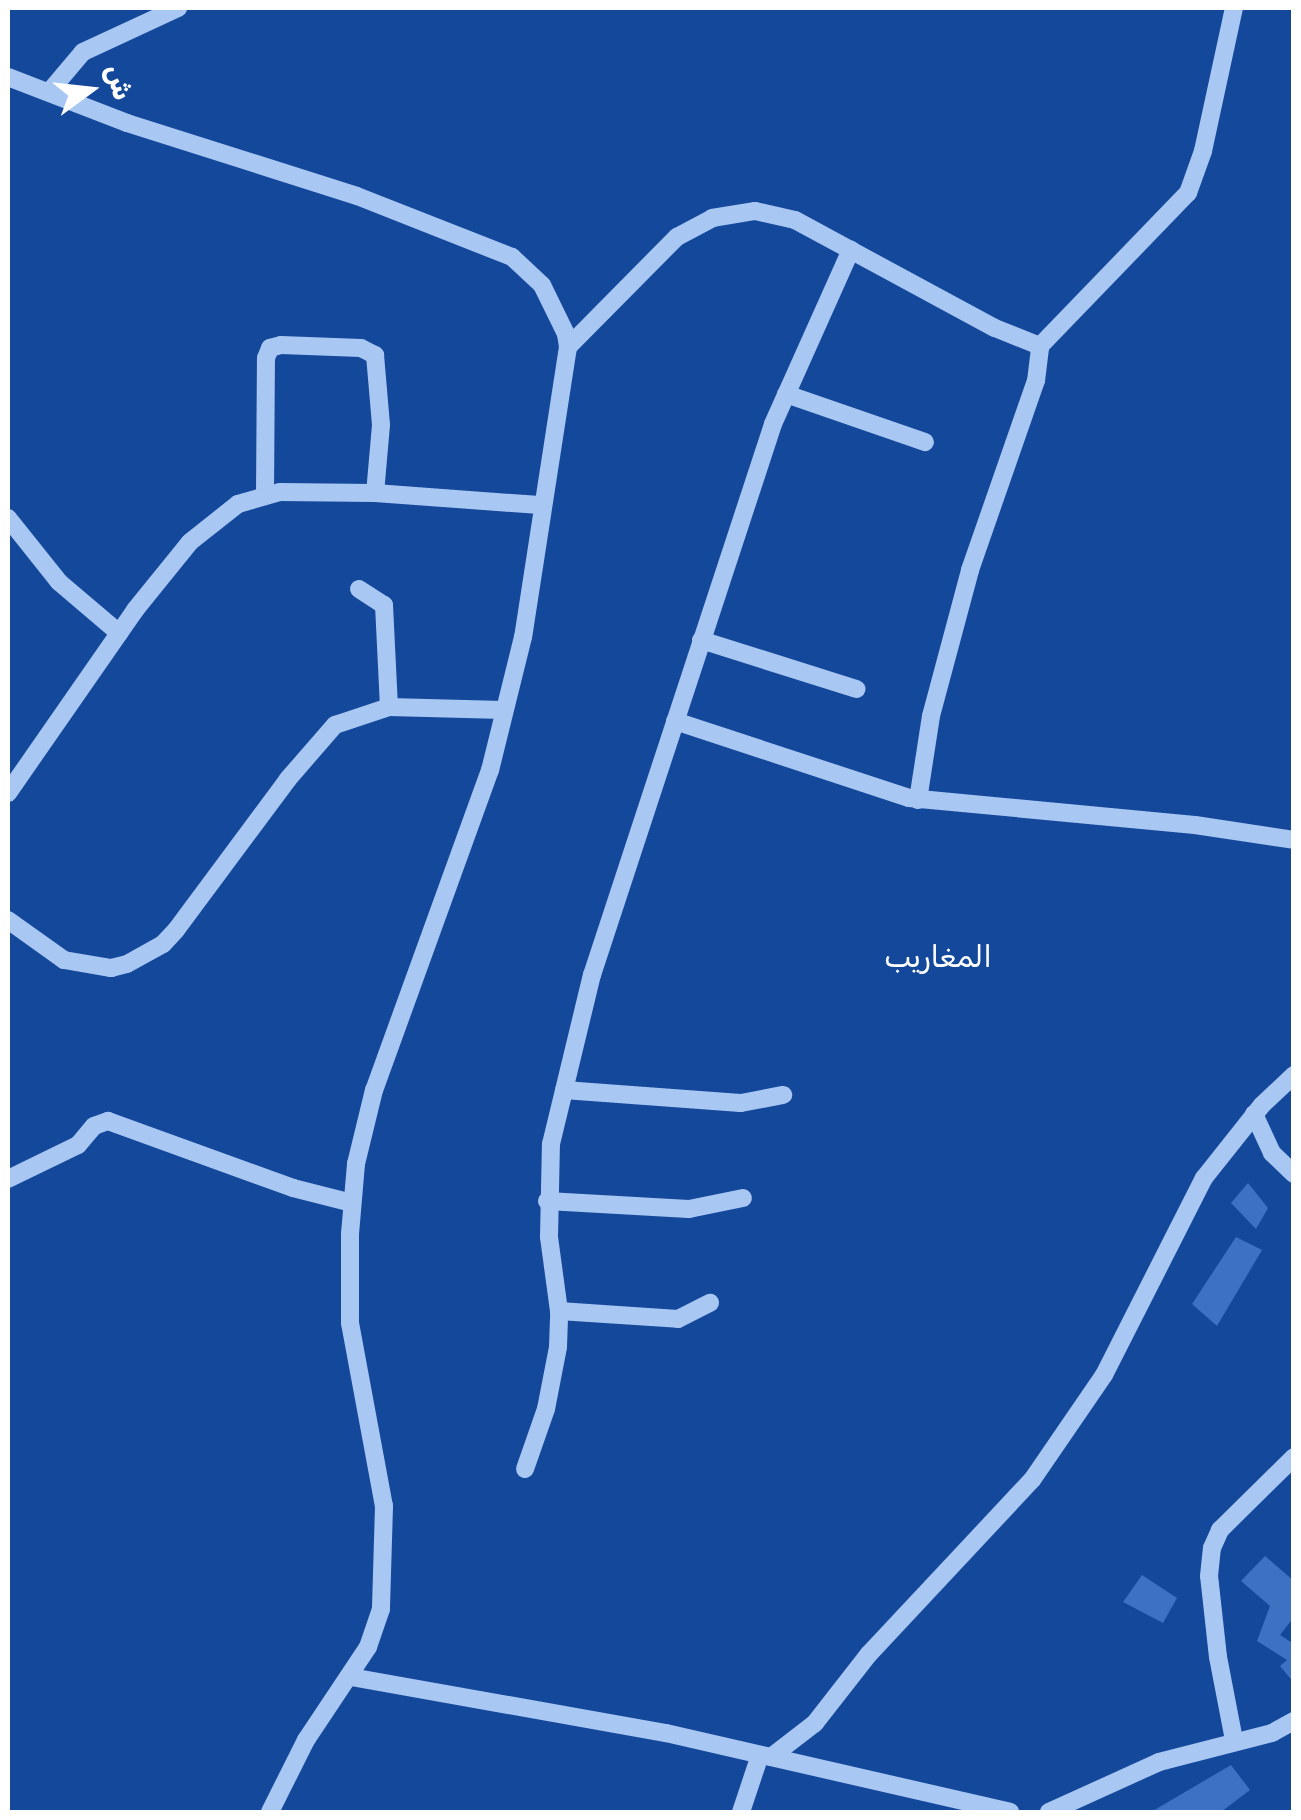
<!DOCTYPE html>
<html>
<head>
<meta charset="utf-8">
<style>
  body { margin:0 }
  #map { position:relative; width:1301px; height:1820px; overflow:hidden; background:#14489b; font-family:Rubik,Cairo,sans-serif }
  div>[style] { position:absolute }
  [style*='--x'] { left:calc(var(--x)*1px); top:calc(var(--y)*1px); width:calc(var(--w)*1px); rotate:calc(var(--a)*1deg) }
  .building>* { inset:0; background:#3d71c2 }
  .minor>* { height:18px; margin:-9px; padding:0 9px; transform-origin:9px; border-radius:9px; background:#a9c7f3 }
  span { translate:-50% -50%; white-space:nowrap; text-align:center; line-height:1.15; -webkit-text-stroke:10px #14489b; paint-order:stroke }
  .neighbourhood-label { font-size:30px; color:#fff }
  .frame { position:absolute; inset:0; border:10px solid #fff; pointer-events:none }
  .north { position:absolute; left:40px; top:40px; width:100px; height:100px; -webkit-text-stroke:8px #14489b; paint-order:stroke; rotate:75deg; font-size:28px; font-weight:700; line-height:40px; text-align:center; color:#fff }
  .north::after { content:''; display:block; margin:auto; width:35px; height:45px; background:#fff; clip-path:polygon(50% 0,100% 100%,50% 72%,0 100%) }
</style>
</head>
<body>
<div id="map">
  <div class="building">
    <i style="clip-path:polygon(1248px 1183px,1268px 1208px,1256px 1229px,1231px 1203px)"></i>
    <i style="clip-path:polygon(1236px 1237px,1262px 1250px,1217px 1326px,1192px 1304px)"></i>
    <i style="clip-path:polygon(1265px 1556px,1294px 1581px,1294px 1617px,1280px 1635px,1294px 1644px,1294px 1683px,1280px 1666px,1287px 1660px,1257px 1641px,1270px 1606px,1241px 1581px)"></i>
    <i style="clip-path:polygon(1142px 1575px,1177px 1598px,1163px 1623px,1123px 1602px)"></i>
    <i style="clip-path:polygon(1231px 1765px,1250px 1790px,1221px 1812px,1151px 1812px)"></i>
  </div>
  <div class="minor">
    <i style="--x:8;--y:77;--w:128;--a:21.1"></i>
    <i style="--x:127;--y:123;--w:241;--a:17.6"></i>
    <i style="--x:357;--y:196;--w:167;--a:21.5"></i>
    <i style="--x:512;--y:257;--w:41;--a:43"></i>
    <i style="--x:542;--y:285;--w:55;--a:63.9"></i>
    <i style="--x:566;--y:334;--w:13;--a:81"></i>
    <i style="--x:568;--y:347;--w:293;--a:98.8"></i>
    <i style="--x:523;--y:637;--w:137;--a:103.9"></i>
    <i style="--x:490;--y:770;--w:340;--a:109.9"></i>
    <i style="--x:374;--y:1090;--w:76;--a:103.7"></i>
    <i style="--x:356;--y:1164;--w:70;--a:94.9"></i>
    <i style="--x:350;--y:1234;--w:89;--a:90"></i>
    <i style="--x:350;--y:1323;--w:186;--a:79.5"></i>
    <i style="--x:384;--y:1506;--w:103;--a:91.7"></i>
    <i style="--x:381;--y:1609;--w:40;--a:108.9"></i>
    <i style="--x:368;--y:1647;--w:112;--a:123.7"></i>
    <i style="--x:306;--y:1740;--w:80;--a:116.6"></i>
    <i style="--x:50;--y:91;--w:51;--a:-49.8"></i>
    <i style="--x:83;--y:52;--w:105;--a:-24.9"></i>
    <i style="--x:568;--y:347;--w:155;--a:-45.3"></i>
    <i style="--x:677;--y:237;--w:40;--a:-28"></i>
    <i style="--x:712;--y:218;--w:44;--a:-9.2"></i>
    <i style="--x:755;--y:211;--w:41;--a:12.7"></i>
    <i style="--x:795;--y:220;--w:227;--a:28.4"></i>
    <i style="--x:995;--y:328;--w:48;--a:21.8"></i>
    <i style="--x:1040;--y:346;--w:213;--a:-46"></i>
    <i style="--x:1188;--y:193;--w:45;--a:-70.3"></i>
    <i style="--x:1203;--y:151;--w:146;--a:-77.8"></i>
    <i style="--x:786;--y:394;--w:147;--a:19.1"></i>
    <i style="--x:265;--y:494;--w:136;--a:-89.6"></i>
    <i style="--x:266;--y:358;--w:11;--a:-68"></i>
    <i style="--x:270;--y:348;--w:11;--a:-15"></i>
    <i style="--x:281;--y:345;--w:80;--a:2.1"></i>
    <i style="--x:361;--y:348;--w:16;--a:27"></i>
    <i style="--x:375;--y:355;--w:70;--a:85.1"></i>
    <i style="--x:381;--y:425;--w:68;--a:95"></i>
    <i style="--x:8;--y:518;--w:82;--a:51.4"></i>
    <i style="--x:59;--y:582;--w:79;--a:40.4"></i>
    <i style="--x:359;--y:589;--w:30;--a:33"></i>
    <i style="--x:384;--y:605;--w:102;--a:87.2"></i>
    <i style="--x:701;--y:640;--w:163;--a:17.5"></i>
    <i style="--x:675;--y:721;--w:246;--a:18.2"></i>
    <i style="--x:909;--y:798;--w:287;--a:5.4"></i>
    <i style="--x:1195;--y:825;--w:100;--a:8.6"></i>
    <i style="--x:8;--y:793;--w:223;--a:-55.2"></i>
    <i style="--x:135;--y:610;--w:87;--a:-51"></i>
    <i style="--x:190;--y:542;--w:61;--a:-38.4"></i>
    <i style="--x:238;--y:504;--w:44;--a:-15.9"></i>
    <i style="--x:280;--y:492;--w:95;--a:0.6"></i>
    <i style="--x:375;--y:493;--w:165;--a:4.2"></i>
    <i style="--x:918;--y:800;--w:85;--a:-81.2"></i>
    <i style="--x:931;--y:716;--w:151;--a:-75"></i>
    <i style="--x:970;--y:570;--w:200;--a:-70.8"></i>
    <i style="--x:1036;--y:381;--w:35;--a:-83"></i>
    <i style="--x:8;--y:920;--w:69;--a:35.5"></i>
    <i style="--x:64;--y:960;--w:48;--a:9.7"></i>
    <i style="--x:111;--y:968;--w:16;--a:-14"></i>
    <i style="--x:127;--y:964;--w:41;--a:-29.1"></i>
    <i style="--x:163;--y:944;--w:19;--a:-47"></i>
    <i style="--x:176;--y:930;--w:188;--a:-53.4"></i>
    <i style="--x:288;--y:779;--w:72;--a:-49"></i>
    <i style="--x:335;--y:725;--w:57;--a:-18.4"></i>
    <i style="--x:389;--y:707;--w:114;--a:1.5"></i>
    <i style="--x:564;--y:1090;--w:177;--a:4.2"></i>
    <i style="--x:741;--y:1103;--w:43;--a:-10.8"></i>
    <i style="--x:1254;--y:1114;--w:43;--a:65.2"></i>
    <i style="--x:1272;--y:1153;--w:30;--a:44"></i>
    <i style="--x:8;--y:1179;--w:78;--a:-25.9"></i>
    <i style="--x:78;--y:1145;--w:25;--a:-50"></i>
    <i style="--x:94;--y:1126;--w:15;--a:-20"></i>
    <i style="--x:108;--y:1121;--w:197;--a:19.9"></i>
    <i style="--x:293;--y:1188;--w:61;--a:14.3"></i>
    <i style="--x:547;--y:1201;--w:142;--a:3.2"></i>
    <i style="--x:689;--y:1209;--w:55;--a:-11.5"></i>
    <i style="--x:559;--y:1311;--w:119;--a:3.8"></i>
    <i style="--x:678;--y:1319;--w:36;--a:-27"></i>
    <i style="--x:525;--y:1469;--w:64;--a:-70.7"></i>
    <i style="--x:546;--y:1409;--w:63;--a:-79"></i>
    <i style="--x:558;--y:1347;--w:36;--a:-88"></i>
    <i style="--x:559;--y:1311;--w:75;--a:-97.7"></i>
    <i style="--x:549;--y:1237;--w:93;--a:-88.8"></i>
    <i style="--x:551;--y:1144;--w:174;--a:-76.4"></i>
    <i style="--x:592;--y:975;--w:580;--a:-71.81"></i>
    <i style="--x:773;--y:424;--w:191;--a:-65.9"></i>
    <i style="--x:351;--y:1677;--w:320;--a:10.1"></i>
    <i style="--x:666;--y:1733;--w:353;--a:12.9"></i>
    <i style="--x:1234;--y:1740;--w:85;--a:-100.9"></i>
    <i style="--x:1218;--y:1657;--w:81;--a:-96.3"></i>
    <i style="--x:1209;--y:1576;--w:28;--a:-84"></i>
    <i style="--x:1212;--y:1548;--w:20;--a:-66"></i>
    <i style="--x:1220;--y:1530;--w:104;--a:-44.6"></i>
    <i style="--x:771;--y:1757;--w:56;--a:-37.7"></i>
    <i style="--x:815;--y:1723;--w:88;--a:-52"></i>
    <i style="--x:869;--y:1654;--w:238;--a:-46.9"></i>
    <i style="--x:1032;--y:1480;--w:127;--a:-55.6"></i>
    <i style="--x:1104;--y:1375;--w:221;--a:-63.1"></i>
    <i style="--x:1204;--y:1178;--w:93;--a:-51.5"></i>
    <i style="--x:1262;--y:1105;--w:44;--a:-43.2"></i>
    <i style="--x:741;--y:1812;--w:60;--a:-71.6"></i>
    <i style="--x:1049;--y:1812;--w:121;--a:-24.4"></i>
    <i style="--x:1159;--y:1762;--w:117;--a:-14.4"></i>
    <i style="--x:1272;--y:1733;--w:25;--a:-29"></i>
  </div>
  <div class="neighbourhood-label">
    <span style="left:938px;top:957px">المغاريب</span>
  </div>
  <div class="frame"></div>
  <div class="north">ش</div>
</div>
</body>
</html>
